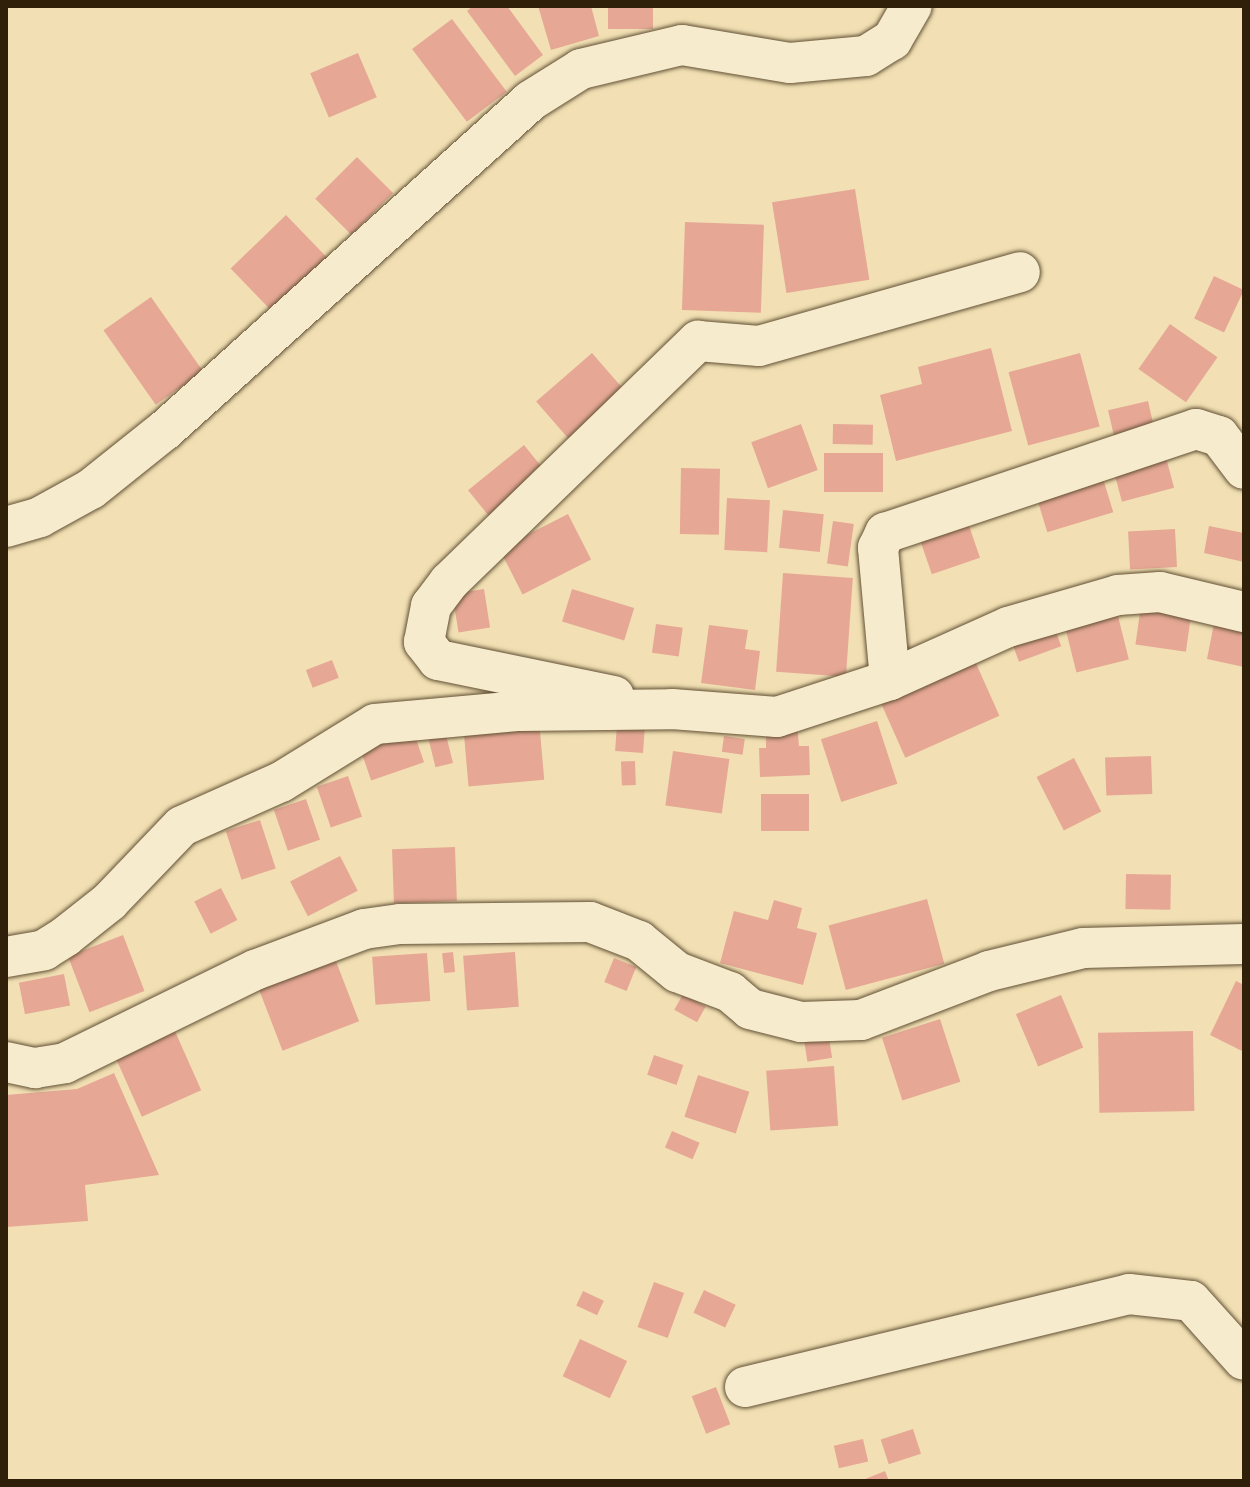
<!DOCTYPE html>
<html>
<head>
<meta charset="utf-8">
<style>
  body { margin:0 }
  #map { position:relative; width:1250px; height:1487px; overflow:hidden; background:#f2e0b4; font-family:"IM FELL DW Pica",serif }
  div>[style] { position:absolute }
  [style*='--x'] { left:calc(var(--x)*1px); top:calc(var(--y)*1px); width:calc(var(--w)*1px); rotate:calc(var(--a)*1deg) }
  .building>* { inset:0; background:#e6a895; transform-origin:0 0 }
  .roads { filter:drop-shadow(0 0 2px #615034) drop-shadow(0 0 2px #615034) }
  .street>* { height:40px; margin:-20px; padding:0 20px; transform-origin:20px; border-radius:20px; background:#f7ebce }
  span { translate:-50% -50%; white-space:nowrap; text-align:center; line-height:1.15; -webkit-text-stroke:7px #f7ebce; paint-order:stroke }
  .frame { position:absolute; inset:0; border:8px solid #312009; pointer-events:none }
</style>
</head>
<body>
<div id="map">
  <div class="building">
    <i style="clip-path:polygon(473px 6px,507px 6px,543px 55px,515px 76px,467px 11px)"></i>
    <i style="clip-path:polygon(538px 6px,591px 6px,599px 36px,551px 50px)"></i>
    <i style="left:608px;top:6px;width:45px;height:23px"></i>
    <i style="left:452px;top:19px;width:91px;height:50px;rotate:53deg"></i>
    <i style="left:358px;top:53px;width:48px;height:52px;rotate:67deg"></i>
    <i style="left:357px;top:157px;width:51px;height:59px;rotate:45deg"></i>
    <i style="left:855px;top:189px;width:92px;height:84px;rotate:81deg"></i>
    <i style="left:286px;top:215px;width:63px;height:77px;rotate:46deg"></i>
    <i style="left:685px;top:222px;width:79px;height:88px;rotate:2deg"></i>
    <i style="left:1214px;top:276px;width:33px;height:47px;rotate:25deg"></i>
    <i style="left:151px;top:297px;width:91px;height:58px;rotate:55deg"></i>
    <i style="left:1170px;top:324px;width:58px;height:55px;rotate:35deg"></i>
    <i style="clip-path:polygon(991px 348px,1012px 431px,896px 461px,880px 395px,922px 384px,918px 367px)"></i>
    <i style="left:592px;top:353px;width:55px;height:74px;rotate:49deg"></i>
    <i style="left:1080px;top:353px;width:76px;height:74px;rotate:75deg"></i>
    <i style="left:1148px;top:401px;width:31px;height:41px;rotate:77deg"></i>
    <i style="left:801px;top:424px;width:49px;height:53px;rotate:70deg"></i>
    <i style="left:833px;top:424px;width:40px;height:20px;rotate:1deg"></i>
    <i style="left:524px;top:445px;width:36px;height:72px;rotate:51deg"></i>
    <i style="left:1164px;top:450px;width:39px;height:54px;rotate:75deg"></i>
    <i style="left:883px;top:453px;width:39px;height:59px;rotate:90deg"></i>
    <i style="left:681px;top:468px;width:39px;height:66px;rotate:1deg"></i>
    <i style="left:1101px;top:472px;width:42px;height:69px;rotate:73deg"></i>
    <i style="left:727px;top:498px;width:43px;height:52px;rotate:3deg"></i>
    <i style="left:783px;top:510px;width:41px;height:38px;rotate:6deg"></i>
    <i style="left:568px;top:514px;width:51px;height:77px;rotate:63deg"></i>
    <i style="left:966px;top:517px;width:43px;height:51px;rotate:71deg"></i>
    <i style="left:833px;top:521px;width:21px;height:43px;rotate:8deg"></i>
    <i style="clip-path:polygon(1209px 526px,1244px 533px,1244px 562px,1204px 553px)"></i>
    <i style="left:1175px;top:529px;width:38px;height:47px;rotate:87deg"></i>
    <i style="left:783px;top:573px;width:70px;height:99px;rotate:4deg"></i>
    <i style="left:484px;top:589px;width:39px;height:32px;rotate:81deg"></i>
    <i style="left:572px;top:589px;width:65px;height:34px;rotate:17deg"></i>
    <i style="left:1141px;top:605px;width:51px;height:40px;rotate:8deg"></i>
    <i style="left:1117px;top:612px;width:49px;height:54px;rotate:76deg"></i>
    <i style="clip-path:polygon(1215px 618px,1244px 624px,1244px 667px,1207px 659px)"></i>
    <i style="left:1052px;top:621px;width:27px;height:45px;rotate:70deg"></i>
    <i style="left:656px;top:624px;width:27px;height:29px;rotate:8deg"></i>
    <i style="clip-path:polygon(709px 625px,748px 630px,745px 649px,760px 651px,755px 690px,701px 683px)"></i>
    <i style="left:332px;top:660px;width:19px;height:28px;rotate:69deg"></i>
    <i style="left:975px;top:661px;width:60px;height:103px;rotate:66deg"></i>
    <i style="left:539px;top:720px;width:60px;height:76px;rotate:85deg"></i>
    <i style="left:877px;top:721px;width:66px;height:59px;rotate:72deg"></i>
    <i style="clip-path:polygon(797px 723px,799px 746px,809px 746px,810px 775px,760px 777px,759px 748px,766px 748px,766px 724px)"></i>
    <i style="left:617px;top:724px;width:28px;height:27px;rotate:4deg"></i>
    <i style="left:413px;top:730px;width:34px;height:56px;rotate:71deg"></i>
    <i style="left:445px;top:731px;width:33px;height:18px;rotate:76deg"></i>
    <i style="left:724px;top:736px;width:21px;height:16px;rotate:8deg"></i>
    <i style="left:673px;top:751px;width:57px;height:55px;rotate:8deg"></i>
    <i style="left:1151px;top:756px;width:38px;height:46px;rotate:88deg"></i>
    <i style="left:1074px;top:758px;width:60px;height:42px;rotate:63deg"></i>
    <i style="left:635px;top:761px;width:24px;height:14px;rotate:88deg"></i>
    <i style="left:348px;top:776px;width:43px;height:33px;rotate:71deg"></i>
    <i style="left:761px;top:794px;width:48px;height:37px"></i>
    <i style="left:306px;top:799px;width:43px;height:34px;rotate:71deg"></i>
    <i style="left:260px;top:820px;width:51px;height:36px;rotate:72deg"></i>
    <i style="left:455px;top:847px;width:54px;height:63px;rotate:88deg"></i>
    <i style="left:340px;top:856px;width:39px;height:56px;rotate:63deg"></i>
    <i style="left:1126px;top:874px;width:45px;height:35px;rotate:1deg"></i>
    <i style="left:221px;top:888px;width:36px;height:30px;rotate:63deg"></i>
    <i style="left:927px;top:899px;width:67px;height:102px;rotate:75deg"></i>
    <i style="clip-path:polygon(774px 900px,802px 908px,797px 928px,817px 933px,803px 985px,720px 963px,734px 911px,768px 920px)"></i>
    <i style="left:123px;top:935px;width:60px;height:59px;rotate:69deg"></i>
    <i style="left:453px;top:952px;width:20px;height:11px;rotate:84deg"></i>
    <i style="left:515px;top:952px;width:55px;height:52px;rotate:86deg"></i>
    <i style="left:427px;top:953px;width:48px;height:55px;rotate:86deg"></i>
    <i style="left:334px;top:956px;width:70px;height:82px;rotate:69deg"></i>
    <i style="left:614px;top:958px;width:24px;height:26px;rotate:22deg"></i>
    <i style="left:64px;top:974px;width:32px;height:46px;rotate:79deg"></i>
    <i style="clip-path:polygon(1236px 981px,1244px 985px,1244px 1052px,1210px 1035px)"></i>
    <i style="left:683px;top:994px;width:26px;height:18px;rotate:29deg"></i>
    <i style="left:1061px;top:995px;width:57px;height:49px;rotate:67deg"></i>
    <i style="left:940px;top:1019px;width:66px;height:61px;rotate:72deg"></i>
    <i style="left:174px;top:1029px;width:67px;height:65px;rotate:66deg"></i>
    <i style="left:1193px;top:1031px;width:80px;height:95px;rotate:89deg"></i>
    <i style="left:829px;top:1038px;width:20px;height:25px;rotate:81deg"></i>
    <i style="left:654px;top:1055px;width:31px;height:21px;rotate:19deg"></i>
    <i style="left:834px;top:1066px;width:60px;height:68px;rotate:86deg"></i>
    <i style="clip-path:polygon(114px 1073px,159px 1175px,85px 1185px,88px 1221px,6px 1227px,6px 1095px,77px 1089px)"></i>
    <i style="left:698px;top:1075px;width:54px;height:44px;rotate:18deg"></i>
    <i style="left:672px;top:1131px;width:30px;height:18px;rotate:23deg"></i>
    <i style="left:654px;top:1282px;width:32px;height:48px;rotate:20deg"></i>
    <i style="left:704px;top:1290px;width:35px;height:25px;rotate:25deg"></i>
    <i style="left:583px;top:1291px;width:23px;height:16px;rotate:25deg"></i>
    <i style="left:580px;top:1339px;width:52px;height:41px;rotate:25deg"></i>
    <i style="left:716px;top:1387px;width:40px;height:26px;rotate:69deg"></i>
    <i style="left:913px;top:1429px;width:26px;height:34px;rotate:72deg"></i>
    <i style="left:863px;top:1439px;width:23px;height:30px;rotate:77deg"></i>
    <i style="clip-path:polygon(885px 1471px,889px 1481px,860px 1481px)"></i>
  </div>
  <div class="roads">
    <div class="street">
      <i style="--x:6;--y:527;--w:35;--a:-16"></i>
      <i style="--x:40;--y:517;--w:58;--a:-28.8"></i>
      <i style="--x:91;--y:489;--w:95;--a:-38.6"></i>
      <i style="--x:165;--y:430;--w:491;--a:-42"></i>
      <i style="--x:530;--y:101;--w:60;--a:-32.1"></i>
      <i style="--x:581;--y:69;--w:104;--a:-13.4"></i>
      <i style="--x:682;--y:45;--w:109;--a:9.5"></i>
      <i style="--x:790;--y:63;--w:76;--a:-5.3"></i>
      <i style="--x:866;--y:56;--w:31;--a:-32"></i>
      <i style="--x:892;--y:40;--w:39;--a:-60"></i>
      <i style="--x:890;--y:680;--w:133;--a:-95.2"></i>
      <i style="--x:878;--y:548;--w:17;--a:-65"></i>
      <i style="--x:885;--y:533;--w:328;--a:-18.5"></i>
      <i style="--x:1196;--y:429;--w:24;--a:17"></i>
      <i style="--x:1219;--y:436;--w:41;--a:52.9"></i>
      <i style="--x:614;--y:696;--w:180;--a:-168.4"></i>
      <i style="--x:438;--y:660;--w:23;--a:-128"></i>
      <i style="--x:424;--y:642;--w:37;--a:-79"></i>
      <i style="--x:431;--y:606;--w:30;--a:-53"></i>
      <i style="--x:449;--y:582;--w:347;--a:-44.1"></i>
      <i style="--x:698;--y:341;--w:61;--a:4.7"></i>
      <i style="--x:759;--y:346;--w:271;--a:-15.8"></i>
      <i style="--x:6;--y:957;--w:39;--a:-10"></i>
      <i style="--x:44;--y:950;--w:26;--a:-32"></i>
      <i style="--x:66;--y:936;--w:55;--a:-38.3"></i>
      <i style="--x:109;--y:902;--w:105;--a:-46.2"></i>
      <i style="--x:182;--y:826;--w:108;--a:-24"></i>
      <i style="--x:281;--y:782;--w:110;--a:-31.7"></i>
      <i style="--x:375;--y:724;--w:145;--a:-5.2"></i>
      <i style="--x:519;--y:711;--w:153;--a:-0.7"></i>
      <i style="--x:672;--y:709;--w:105;--a:4.4"></i>
      <i style="--x:777;--y:717;--w:119;--a:-18.1"></i>
      <i style="--x:890;--y:680;--w:129;--a:-24.2"></i>
      <i style="--x:1008;--y:627;--w:115;--a:-16.2"></i>
      <i style="--x:1118;--y:595;--w:42;--a:-4.1"></i>
      <i style="--x:1160;--y:592;--w:86;--a:13.4"></i>
      <i style="--x:6;--y:1062;--w:30;--a:12"></i>
      <i style="--x:35;--y:1068;--w:30;--a:-9"></i>
      <i style="--x:65;--y:1063;--w:212;--a:-26.1"></i>
      <i style="--x:255;--y:970;--w:116;--a:-20.6"></i>
      <i style="--x:364;--y:929;--w:36;--a:-8"></i>
      <i style="--x:400;--y:924;--w:190;--a:-0.6"></i>
      <i style="--x:590;--y:922;--w:53;--a:21.2"></i>
      <i style="--x:639;--y:941;--w:49;--a:39.2"></i>
      <i style="--x:677;--y:972;--w:57;--a:20.7"></i>
      <i style="--x:730;--y:992;--w:26;--a:40"></i>
      <i style="--x:750;--y:1009;--w:53;--a:14.3"></i>
      <i style="--x:801;--y:1022;--w:60;--a:-1.9"></i>
      <i style="--x:861;--y:1020;--w:137;--a:-20.9"></i>
      <i style="--x:989;--y:971;--w:97;--a:-13.7"></i>
      <i style="--x:1083;--y:948;--w:161;--a:-1.4"></i>
      <i style="--x:745;--y:1387;--w:395;--a:-13.6"></i>
      <i style="--x:1129;--y:1294;--w:62;--a:6.4"></i>
      <i style="--x:1191;--y:1301;--w:79;--a:48.1"></i>
    </div>
  </div>
  <div class="frame"></div>
</div>
</body>
</html>
